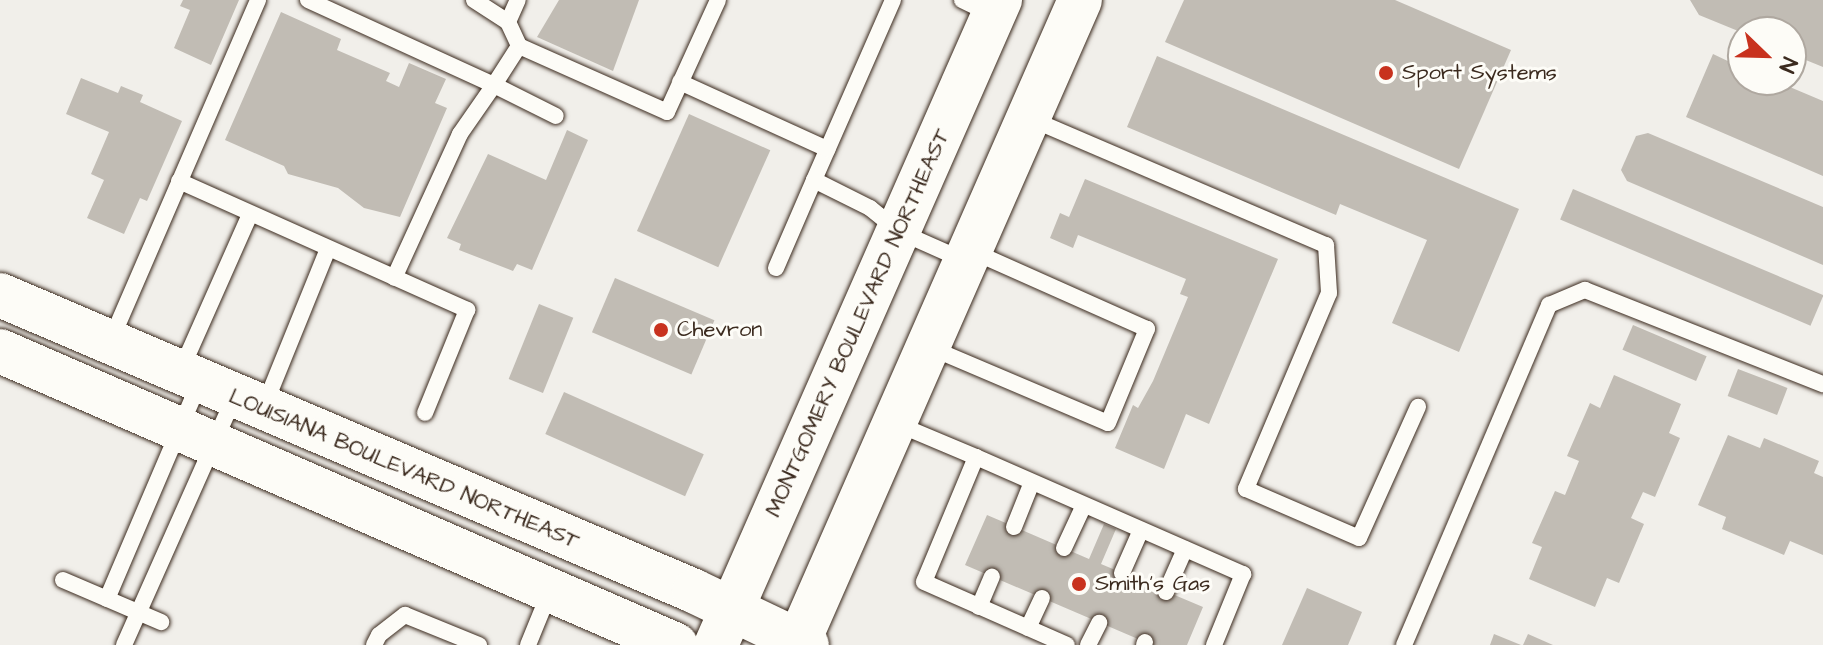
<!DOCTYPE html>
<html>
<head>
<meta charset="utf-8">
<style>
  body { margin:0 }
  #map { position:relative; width:1823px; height:645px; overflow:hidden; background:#f1efea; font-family:"Architects Daughter",sans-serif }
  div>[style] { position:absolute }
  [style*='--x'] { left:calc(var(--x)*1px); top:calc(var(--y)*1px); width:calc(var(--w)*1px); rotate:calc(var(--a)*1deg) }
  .building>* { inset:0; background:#c1bcb4; transform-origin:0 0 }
  .roads { filter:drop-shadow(0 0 2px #3b2a1e) drop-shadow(0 0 2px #3b2a1e) }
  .lane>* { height:16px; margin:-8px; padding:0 8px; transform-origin:8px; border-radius:8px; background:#fdfcf7 }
  .secondary>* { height:44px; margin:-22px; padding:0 22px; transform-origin:22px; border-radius:22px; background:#fdfcf7 }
  .primary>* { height:44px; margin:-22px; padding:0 22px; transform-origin:22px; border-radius:22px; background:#fdfcf7 }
  .dots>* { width:22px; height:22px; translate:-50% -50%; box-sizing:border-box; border:4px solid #fdfcf7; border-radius:50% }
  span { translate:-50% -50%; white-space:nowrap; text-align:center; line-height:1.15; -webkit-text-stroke:6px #fdfcf7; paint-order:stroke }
  .poi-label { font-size:22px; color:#3b2a1e }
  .left { translate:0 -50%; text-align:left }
  .street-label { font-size:22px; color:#3b2a1e }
  .north { position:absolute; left:1727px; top:16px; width:80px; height:80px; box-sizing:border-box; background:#fdfcf7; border:2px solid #afa8a0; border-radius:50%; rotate:113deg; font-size:22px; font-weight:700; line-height:32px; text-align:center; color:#3b2a1e }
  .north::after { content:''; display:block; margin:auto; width:28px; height:36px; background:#c8321e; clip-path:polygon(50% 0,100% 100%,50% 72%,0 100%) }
</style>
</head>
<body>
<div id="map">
  <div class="building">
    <i style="clip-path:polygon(183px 0,239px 0,211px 65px,174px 48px,190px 10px,180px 6px)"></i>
    <i style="clip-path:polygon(559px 0,639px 0,613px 71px,537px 37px)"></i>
    <i style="clip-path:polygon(1184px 0,1395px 0,1511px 50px,1459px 169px,1165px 42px)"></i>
    <i style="clip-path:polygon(1690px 0,1823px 0,1823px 67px,1791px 54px,1791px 32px,1743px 33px,1699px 15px)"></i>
    <i style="clip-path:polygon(281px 12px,341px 39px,337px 50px,390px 73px,386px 81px,399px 87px,409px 63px,446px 79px,435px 103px,447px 108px,400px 217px,364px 208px,338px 188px,288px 174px,284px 166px,225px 140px)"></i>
    <i style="clip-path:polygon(1713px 54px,1732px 63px,1734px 56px,1743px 59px,1743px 80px,1773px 80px,1823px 101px,1823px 176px,1686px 117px)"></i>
    <i style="clip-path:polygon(1157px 56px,1519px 209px,1459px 352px,1392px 323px,1427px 240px,1340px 204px,1336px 215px,1127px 127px)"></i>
    <i style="clip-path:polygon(81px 78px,118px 93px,121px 86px,143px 95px,140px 102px,182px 121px,147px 201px,140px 198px,124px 234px,87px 218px,104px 180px,91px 174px,109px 132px,66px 114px)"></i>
    <i style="left:689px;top:114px;width:89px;height:128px;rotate:24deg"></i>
    <i style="clip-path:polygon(567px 130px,588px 140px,532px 270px,517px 264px,513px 271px,459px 250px,461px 244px,447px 238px,488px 154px,546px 180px)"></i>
    <i style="clip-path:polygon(1648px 133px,1823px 207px,1823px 265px,1627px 181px,1621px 170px,1636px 136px)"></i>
    <i style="clip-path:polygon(1085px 179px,1278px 259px,1209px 424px,1186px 414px,1164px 469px,1115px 448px,1133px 405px,1138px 408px,1153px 381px,1188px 297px,1180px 294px,1186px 279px,1078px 235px,1073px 248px,1050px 238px,1060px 213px,1069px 217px)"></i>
    <i style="left:1573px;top:189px;width:272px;height:33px;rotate:23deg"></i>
    <i style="left:615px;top:278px;width:108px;height:59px;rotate:23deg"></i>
    <i style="left:539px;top:304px;width:37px;height:81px;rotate:22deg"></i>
    <i style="left:1633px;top:325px;width:80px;height:27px;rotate:23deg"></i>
    <i style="left:1738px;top:369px;width:53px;height:29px;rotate:21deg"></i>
    <i style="clip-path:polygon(1614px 375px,1681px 404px,1669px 433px,1680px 438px,1655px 497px,1643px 492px,1631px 518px,1644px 524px,1619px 583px,1607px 578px,1595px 607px,1529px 579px,1542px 547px,1532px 543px,1555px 491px,1565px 495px,1579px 461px,1567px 456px,1590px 403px,1600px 408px)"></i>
    <i style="left:564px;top:392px;width:153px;height:46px;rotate:24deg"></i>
    <i style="clip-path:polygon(1728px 435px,1760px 448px,1764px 438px,1819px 461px,1814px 473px,1823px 477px,1823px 555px,1790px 541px,1784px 555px,1722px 529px,1726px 517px,1698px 505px)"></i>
    <i style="clip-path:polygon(987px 515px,1089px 559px,1104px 524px,1116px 529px,1101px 564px,1203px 607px,1187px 645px,1152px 645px,965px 565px)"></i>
    <i style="clip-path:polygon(1307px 588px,1362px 612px,1348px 645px,1282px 645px)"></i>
    <i style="clip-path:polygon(1494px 634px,1521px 645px,1490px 645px)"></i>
    <i style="clip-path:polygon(1528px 634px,1553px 645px,1523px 645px)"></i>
  </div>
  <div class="roads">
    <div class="lane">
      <i style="--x:308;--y:0;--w:205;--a:24.6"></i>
      <i style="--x:494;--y:85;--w:60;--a:124.8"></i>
      <i style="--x:460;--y:134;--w:158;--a:114.6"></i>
      <i style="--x:474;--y:0;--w:40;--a:32.9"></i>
      <i style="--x:508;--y:22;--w:24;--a:-66"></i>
      <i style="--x:893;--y:0;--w:197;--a:113.7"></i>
      <i style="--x:814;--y:180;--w:63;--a:26.6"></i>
      <i style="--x:870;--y:208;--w:36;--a:39"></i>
      <i style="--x:898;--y:231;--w:71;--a:24"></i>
      <i style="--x:962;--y:0;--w:34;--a:26"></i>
      <i style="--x:508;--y:22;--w:26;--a:65"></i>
      <i style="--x:519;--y:46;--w:162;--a:24"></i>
      <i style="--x:667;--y:112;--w:123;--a:-65.5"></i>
      <i style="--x:519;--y:46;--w:46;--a:122.7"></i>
      <i style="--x:494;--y:85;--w:69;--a:26.6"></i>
      <i style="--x:680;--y:82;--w:162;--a:24.5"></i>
      <i style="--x:1029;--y:118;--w:323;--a:23.2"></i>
      <i style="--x:1326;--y:245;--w:48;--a:86.4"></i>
      <i style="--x:1329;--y:293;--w:213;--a:113"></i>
      <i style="--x:1246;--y:489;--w:123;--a:23.4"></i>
      <i style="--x:1359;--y:538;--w:144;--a:-65.8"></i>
      <i style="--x:179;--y:181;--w:316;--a:24.1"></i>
      <i style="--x:467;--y:310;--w:111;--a:112.2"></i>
      <i style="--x:776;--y:268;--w:96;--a:-66.6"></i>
      <i style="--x:111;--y:340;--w:370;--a:-66.6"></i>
      <i style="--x:929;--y:347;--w:194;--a:23"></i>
      <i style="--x:1108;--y:423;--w:102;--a:-67.5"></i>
      <i style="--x:1147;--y:329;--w:192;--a:-156"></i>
      <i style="--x:181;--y:370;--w:171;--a:-66.1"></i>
      <i style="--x:265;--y:404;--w:167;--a:-67.9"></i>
      <i style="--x:895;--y:423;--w:88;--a:22.8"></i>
      <i style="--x:976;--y:457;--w:135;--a:112.6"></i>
      <i style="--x:924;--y:582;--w:156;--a:23.8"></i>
      <i style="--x:976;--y:457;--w:292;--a:23.7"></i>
      <i style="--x:1243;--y:574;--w:77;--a:112.2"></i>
      <i style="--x:1014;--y:527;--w:48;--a:-68.2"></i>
      <i style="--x:1064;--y:548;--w:47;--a:-65.1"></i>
      <i style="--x:1122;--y:573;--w:47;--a:-66.2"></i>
      <i style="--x:63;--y:580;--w:107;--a:23.2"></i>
      <i style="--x:1166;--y:592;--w:47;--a:-66.2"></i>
      <i style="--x:107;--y:599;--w:235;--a:-66.9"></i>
      <i style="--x:979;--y:607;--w:33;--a:-67"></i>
      <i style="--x:1028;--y:628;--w:33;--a:-65"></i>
      <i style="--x:124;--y:645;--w:270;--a:-66"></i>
      <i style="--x:374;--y:645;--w:11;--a:-63"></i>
      <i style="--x:379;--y:635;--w:33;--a:-38"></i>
      <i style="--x:405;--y:615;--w:80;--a:22.1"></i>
      <i style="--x:528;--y:645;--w:58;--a:-67.8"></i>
      <i style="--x:1088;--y:645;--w:25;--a:-63"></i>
      <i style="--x:1144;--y:645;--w:3;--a:-72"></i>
      <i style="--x:1404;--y:645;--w:370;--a:-66.9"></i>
      <i style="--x:1549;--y:305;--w:39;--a:-23"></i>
      <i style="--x:1585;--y:290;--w:256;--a:21.6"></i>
    </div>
    <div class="secondary">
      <i style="--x:0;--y:295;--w:754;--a:23.1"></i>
      <i style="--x:694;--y:591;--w:125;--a:25.5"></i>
      <i style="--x:0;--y:351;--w:737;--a:23.5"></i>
    </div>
    <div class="primary">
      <i style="--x:716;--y:645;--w:705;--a:-66.24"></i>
      <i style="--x:797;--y:645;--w:704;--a:-66.31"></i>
    </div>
  </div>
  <div class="dots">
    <i style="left:1386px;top:73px;background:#c8321e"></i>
    <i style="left:661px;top:330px;background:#c8321e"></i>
    <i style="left:1079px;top:584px;background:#c8321e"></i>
  </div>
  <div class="poi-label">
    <span class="left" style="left:1402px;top:73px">Sport Systems</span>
    <span class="left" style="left:677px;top:330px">Chevron</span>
    <span class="left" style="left:1095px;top:584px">Smith's Gas</span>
  </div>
  <div class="street-label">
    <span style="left:858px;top:323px;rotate:-66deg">MONTGOMERY BOULEVARD NORTHEAST</span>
    <span style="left:404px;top:469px;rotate:23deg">LOUISIANA BOULEVARD NORTHEAST</span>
  </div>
  <div class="north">N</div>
</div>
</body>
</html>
